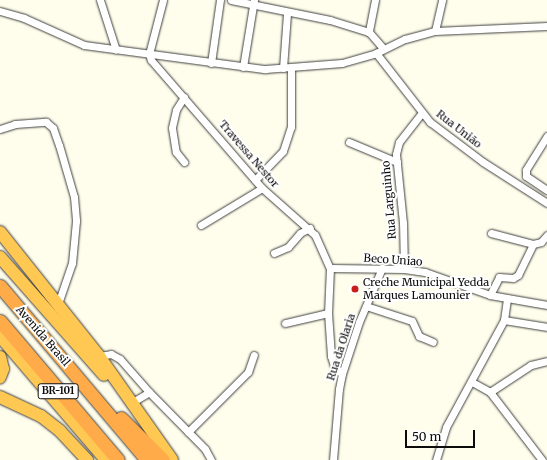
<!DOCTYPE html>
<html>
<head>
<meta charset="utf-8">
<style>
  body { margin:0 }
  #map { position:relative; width:547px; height:460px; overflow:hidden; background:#fffdeb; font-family:Merriweather,serif }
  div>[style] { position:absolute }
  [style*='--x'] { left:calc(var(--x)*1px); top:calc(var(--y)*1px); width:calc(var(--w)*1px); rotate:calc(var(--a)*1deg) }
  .roads { filter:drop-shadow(0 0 1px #3f3f3f) drop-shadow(0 0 1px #3f3f3f) }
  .minor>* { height:7px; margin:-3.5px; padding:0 3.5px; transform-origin:3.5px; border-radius:3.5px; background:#fff }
  .trunk>* { height:12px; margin:-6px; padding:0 6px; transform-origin:6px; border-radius:6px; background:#ffc852 }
  .motorway>* { height:13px; margin:-6.5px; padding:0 6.5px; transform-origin:6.5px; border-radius:6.5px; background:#ffab49 }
  .dots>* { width:11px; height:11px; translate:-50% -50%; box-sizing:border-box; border:2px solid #fff; border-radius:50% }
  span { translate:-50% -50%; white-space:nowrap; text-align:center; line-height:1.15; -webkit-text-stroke:4px #fff; paint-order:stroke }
  .shield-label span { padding:1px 3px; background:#fff; border:1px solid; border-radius:3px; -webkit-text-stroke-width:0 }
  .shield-label { font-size:10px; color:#0c0c0c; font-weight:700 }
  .street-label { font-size:11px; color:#0c0c0c }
  .poi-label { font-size:11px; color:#0c0c0c }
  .left { translate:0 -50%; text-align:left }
  .scale { position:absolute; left:405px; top:430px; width:70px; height:18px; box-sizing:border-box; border:2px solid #0c0c0c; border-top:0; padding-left:5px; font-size:12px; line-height:14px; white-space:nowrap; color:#0c0c0c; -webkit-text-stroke:3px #fff; paint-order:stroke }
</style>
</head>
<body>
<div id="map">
  <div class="roads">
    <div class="minor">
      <i style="--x:100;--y:0;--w:52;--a:72.3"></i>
      <i style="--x:163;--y:0;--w:56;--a:104.5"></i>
      <i style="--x:149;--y:54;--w:6;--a:72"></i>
      <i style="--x:151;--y:60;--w:169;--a:49.1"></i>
      <i style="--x:262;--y:188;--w:71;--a:41.6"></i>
      <i style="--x:315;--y:235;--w:36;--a:66"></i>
      <i style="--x:330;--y:268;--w:45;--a:92.5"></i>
      <i style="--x:328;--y:313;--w:43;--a:86"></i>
      <i style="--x:331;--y:356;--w:10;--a:73"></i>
      <i style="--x:334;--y:366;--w:11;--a:45"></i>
      <i style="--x:231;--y:0;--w:101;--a:11.4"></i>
      <i style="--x:330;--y:20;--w:41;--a:17.1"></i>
      <i style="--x:375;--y:0;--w:33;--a:101"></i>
      <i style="--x:369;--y:32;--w:21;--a:49"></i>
      <i style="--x:0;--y:11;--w:25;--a:16"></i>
      <i style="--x:24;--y:18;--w:66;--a:24.2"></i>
      <i style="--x:84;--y:45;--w:183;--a:7.6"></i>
      <i style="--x:265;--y:69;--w:77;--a:-4.5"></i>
      <i style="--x:342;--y:63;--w:35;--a:-16"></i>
      <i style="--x:376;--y:53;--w:32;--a:-26"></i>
      <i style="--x:405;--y:39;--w:31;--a:-15"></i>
      <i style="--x:435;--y:31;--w:112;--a:-2.6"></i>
      <i style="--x:435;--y:31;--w:32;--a:-77"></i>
      <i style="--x:376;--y:53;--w:88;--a:52"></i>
      <i style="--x:430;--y:122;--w:66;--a:37"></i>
      <i style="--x:483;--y:162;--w:76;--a:32.6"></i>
      <i style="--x:211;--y:63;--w:64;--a:-81.9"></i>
      <i style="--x:243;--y:67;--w:68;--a:-80.7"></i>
      <i style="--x:283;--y:68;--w:55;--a:-85.8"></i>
      <i style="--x:184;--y:97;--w:15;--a:122"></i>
      <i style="--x:176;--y:110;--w:18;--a:103"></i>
      <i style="--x:172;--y:128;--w:24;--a:81"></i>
      <i style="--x:176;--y:152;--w:13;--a:51"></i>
      <i style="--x:0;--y:129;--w:16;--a:-18"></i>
      <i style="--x:15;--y:124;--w:31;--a:-4"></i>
      <i style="--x:46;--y:122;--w:9;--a:41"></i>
      <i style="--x:53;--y:128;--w:18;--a:71"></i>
      <i style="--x:59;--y:145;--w:54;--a:73.9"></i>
      <i style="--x:74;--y:197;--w:24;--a:85"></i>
      <i style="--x:76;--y:221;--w:42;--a:95.4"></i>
      <i style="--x:72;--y:263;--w:43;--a:108.9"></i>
      <i style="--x:547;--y:136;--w:40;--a:122"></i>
      <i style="--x:526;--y:170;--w:6;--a:90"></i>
      <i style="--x:526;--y:176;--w:25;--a:34"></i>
      <i style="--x:349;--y:142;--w:52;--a:22.6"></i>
      <i style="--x:255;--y:180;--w:40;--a:-46"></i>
      <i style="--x:283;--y:151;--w:25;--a:-72"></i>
      <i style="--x:291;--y:127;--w:59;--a:-90"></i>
      <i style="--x:201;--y:225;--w:71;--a:-31.2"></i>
      <i style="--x:491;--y:233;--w:43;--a:14.7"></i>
      <i style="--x:533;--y:244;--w:8;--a:-14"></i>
      <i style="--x:541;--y:242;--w:9;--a:-49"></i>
      <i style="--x:274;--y:253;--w:15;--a:-23"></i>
      <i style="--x:288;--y:247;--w:18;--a:-49"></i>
      <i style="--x:300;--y:233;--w:11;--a:-27"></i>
      <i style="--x:330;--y:268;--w:74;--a:0.8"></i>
      <i style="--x:404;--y:269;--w:21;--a:8"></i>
      <i style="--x:425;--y:272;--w:69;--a:19.5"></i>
      <i style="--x:490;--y:295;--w:58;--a:10"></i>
      <i style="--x:404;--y:269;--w:46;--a:-91.2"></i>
      <i style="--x:403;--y:223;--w:69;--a:-95.8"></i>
      <i style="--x:396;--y:154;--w:12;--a:-76"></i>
      <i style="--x:399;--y:142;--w:37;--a:-52"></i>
      <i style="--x:490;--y:295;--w:20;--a:-63"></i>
      <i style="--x:499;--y:277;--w:14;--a:4"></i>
      <i style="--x:513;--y:278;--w:6;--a:-31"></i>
      <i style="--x:518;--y:275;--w:34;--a:-64"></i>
      <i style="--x:366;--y:306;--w:48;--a:18.1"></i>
      <i style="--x:412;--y:321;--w:17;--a:65"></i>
      <i style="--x:419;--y:336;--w:15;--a:23"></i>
      <i style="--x:504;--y:320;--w:44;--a:9.2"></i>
      <i style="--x:285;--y:323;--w:44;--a:-13.1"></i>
      <i style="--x:99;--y:356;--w:12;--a:-9"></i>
      <i style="--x:111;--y:354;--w:10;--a:29"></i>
      <i style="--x:120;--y:359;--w:44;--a:48.7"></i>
      <i style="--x:149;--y:392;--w:80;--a:45.5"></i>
      <i style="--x:205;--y:449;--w:13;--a:61"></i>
      <i style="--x:472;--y:382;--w:21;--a:29"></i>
      <i style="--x:490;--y:392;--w:86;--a:52.6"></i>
      <i style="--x:490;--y:392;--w:49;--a:-33.4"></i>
      <i style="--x:531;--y:365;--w:16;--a:-14"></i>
      <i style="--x:131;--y:403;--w:21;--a:-31"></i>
      <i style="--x:188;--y:432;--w:85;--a:-45"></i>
      <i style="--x:248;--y:372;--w:18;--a:-71"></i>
      <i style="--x:333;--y:460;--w:71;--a:-85.2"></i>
      <i style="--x:339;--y:389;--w:15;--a:-79"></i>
      <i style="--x:342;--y:374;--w:55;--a:-71.9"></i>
      <i style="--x:359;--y:322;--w:59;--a:-66.9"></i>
      <i style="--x:436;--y:460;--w:34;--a:-73"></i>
      <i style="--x:446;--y:427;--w:122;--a:-61.5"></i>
      <i style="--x:504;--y:320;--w:22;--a:-82"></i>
    </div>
    <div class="trunk">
      <i style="--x:0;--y:232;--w:159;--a:51.4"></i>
      <i style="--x:99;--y:356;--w:127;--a:54.9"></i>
      <i style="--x:0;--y:257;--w:157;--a:48.6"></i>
      <i style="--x:0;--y:336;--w:163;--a:49.5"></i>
      <i style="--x:0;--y:357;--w:12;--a:76"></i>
      <i style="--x:3;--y:369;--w:9;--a:111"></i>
      <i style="--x:0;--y:397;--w:45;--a:24.9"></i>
      <i style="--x:41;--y:416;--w:24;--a:38"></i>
      <i style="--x:60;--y:431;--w:40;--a:47"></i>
    </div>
    <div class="motorway">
      <i style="--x:0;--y:286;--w:228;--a:49.8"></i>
      <i style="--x:0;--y:321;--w:182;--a:49.7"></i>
      <i style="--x:121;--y:418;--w:59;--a:45"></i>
    </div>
  </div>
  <div class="dots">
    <i style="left:355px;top:289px;background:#c91d17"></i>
  </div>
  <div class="shield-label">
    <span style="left:58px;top:391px">BR-101</span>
  </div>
  <div class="street-label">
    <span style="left:459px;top:129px;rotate:38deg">Rua União</span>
    <span style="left:249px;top:154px;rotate:49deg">Travessa Nestor</span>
    <span style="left:389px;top:200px;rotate:-95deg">Rua Larguinho</span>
    <span style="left:393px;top:260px;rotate:4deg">Beco Uniao</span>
    <span style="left:43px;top:336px;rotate:49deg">Avenida Brasil</span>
    <span style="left:341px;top:347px;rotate:-72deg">Rua da Olaria</span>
  </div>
  <div class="poi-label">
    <span class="left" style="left:363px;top:289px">Creche Municipal Yedda<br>Marques Lamounier</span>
  </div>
  <div class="scale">50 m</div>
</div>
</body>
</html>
